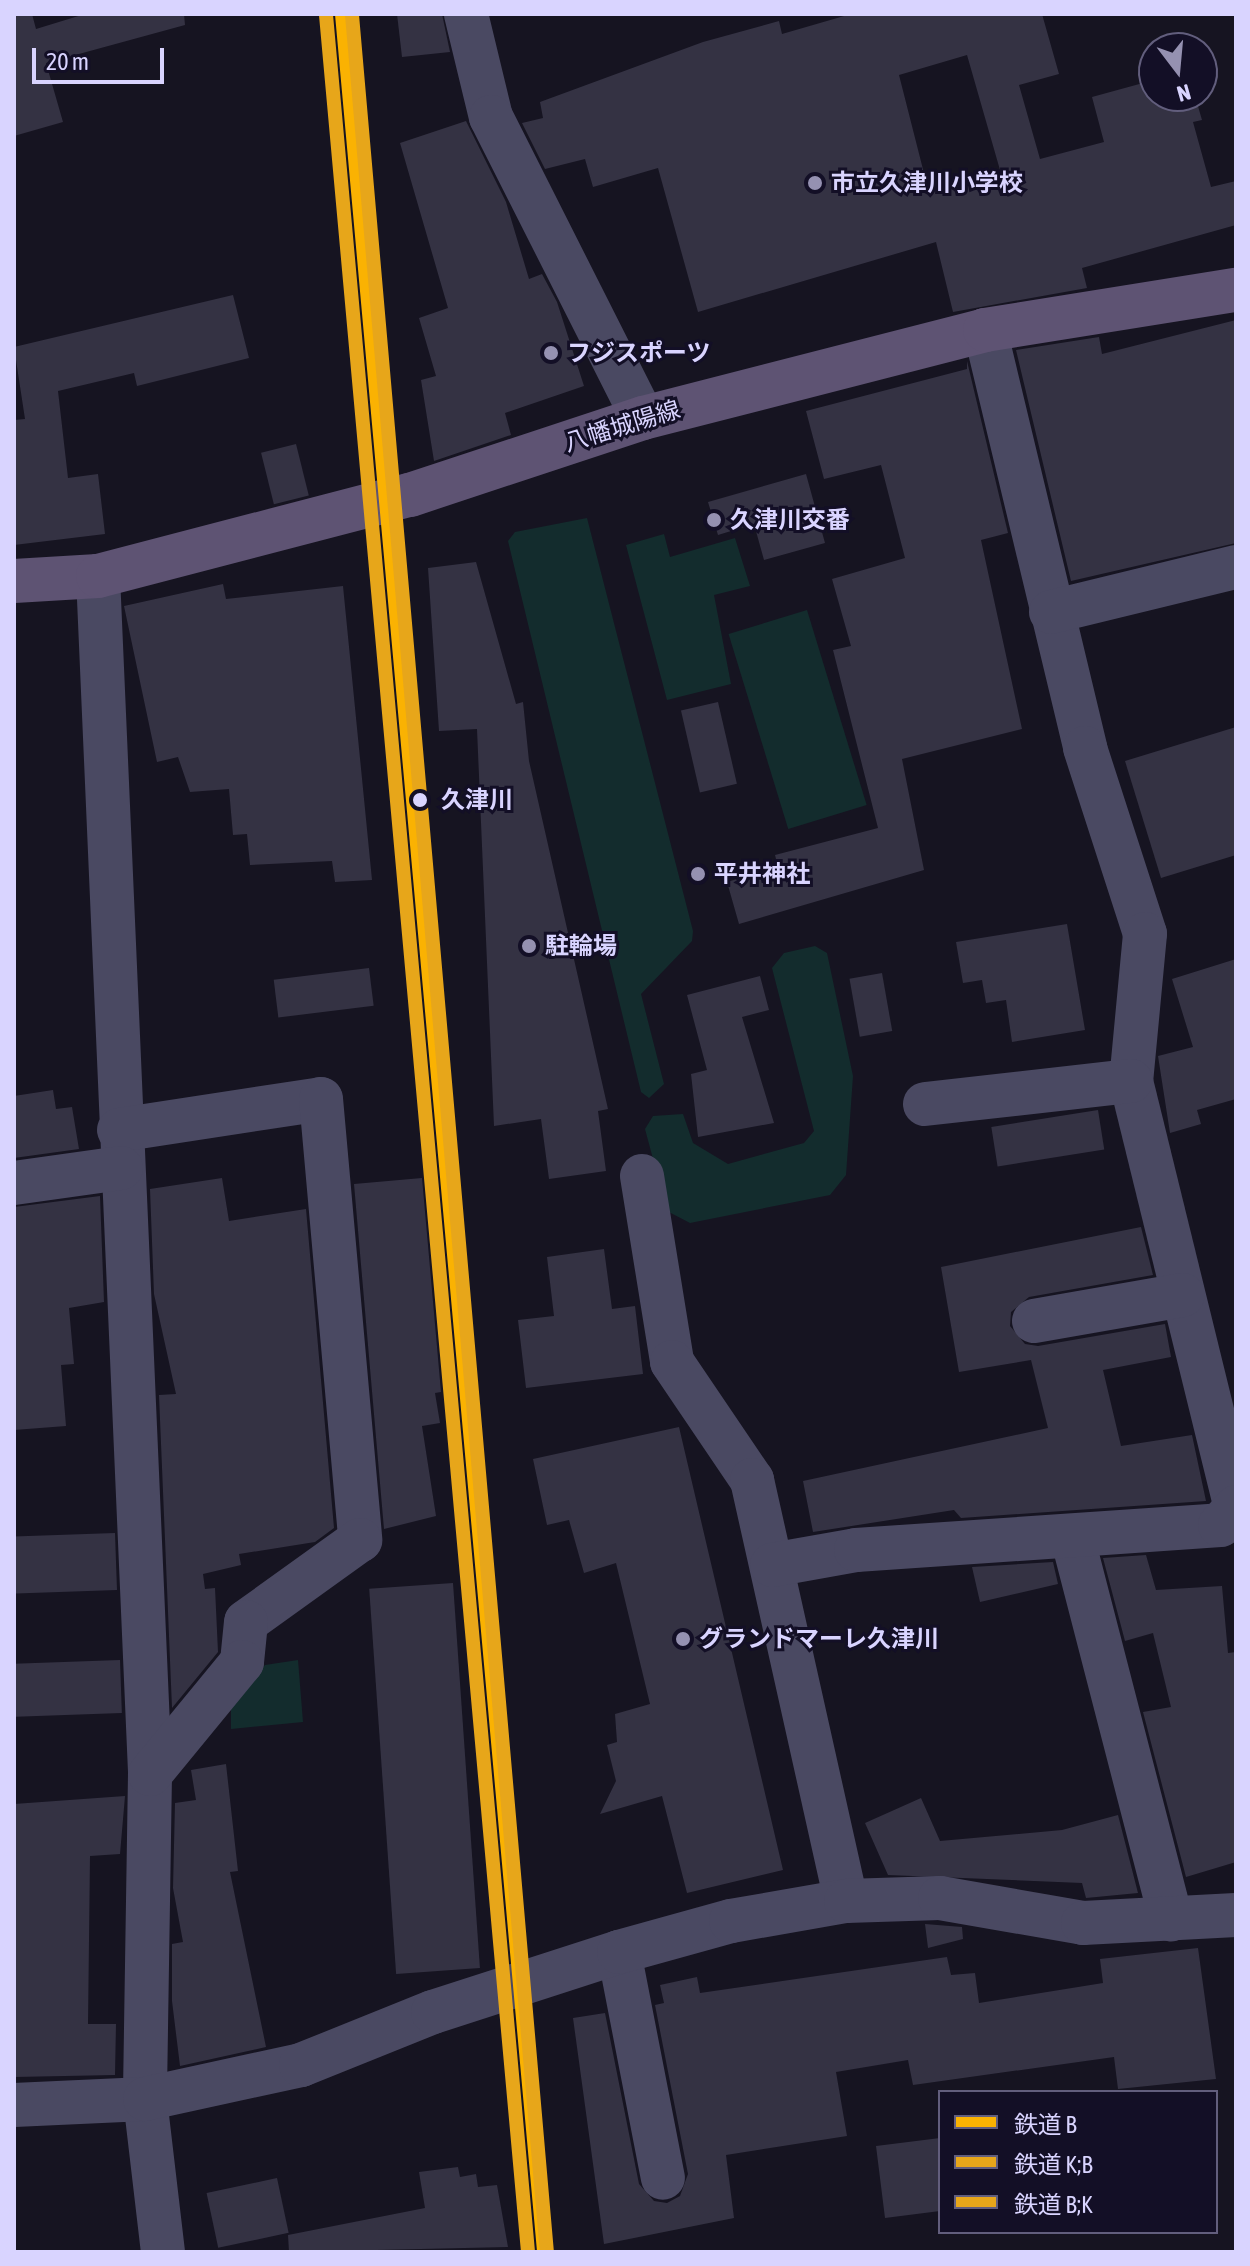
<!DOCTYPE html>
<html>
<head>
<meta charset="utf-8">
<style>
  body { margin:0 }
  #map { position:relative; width:1250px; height:2266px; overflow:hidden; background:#161421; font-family:"Asap Condensed","Noto Sans JP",sans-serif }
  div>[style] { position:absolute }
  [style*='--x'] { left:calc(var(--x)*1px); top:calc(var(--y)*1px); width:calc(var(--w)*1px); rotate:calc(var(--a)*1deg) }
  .green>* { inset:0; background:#132c2d; transform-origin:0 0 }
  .building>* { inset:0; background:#343243; transform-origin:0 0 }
  .minor>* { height:44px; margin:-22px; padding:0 22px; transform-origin:22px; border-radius:22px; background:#4a4962 }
  .major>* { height:44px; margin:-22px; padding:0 22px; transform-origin:22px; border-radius:22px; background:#5e5373 }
  .rail-1>* { height:14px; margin:-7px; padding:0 7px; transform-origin:7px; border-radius:7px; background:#fab202 }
  .rail-2>* { height:14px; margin:-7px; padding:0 7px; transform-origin:7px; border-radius:7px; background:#e7a61a }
  .rail-3>* { height:14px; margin:-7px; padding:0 7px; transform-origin:7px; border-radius:7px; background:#e7a61a }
  .dots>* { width:22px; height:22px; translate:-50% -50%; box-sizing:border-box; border:4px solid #130f26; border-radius:50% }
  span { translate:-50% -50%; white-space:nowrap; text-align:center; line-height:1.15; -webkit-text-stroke:6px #130f26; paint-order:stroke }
  .poi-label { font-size:24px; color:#d9d4ff; font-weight:700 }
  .left { translate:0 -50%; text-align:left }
  .street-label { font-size:24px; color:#d9d4ff }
  .stop-label { font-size:24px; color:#d9d4ff; font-weight:700 }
  .frame { position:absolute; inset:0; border:16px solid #d9d4ff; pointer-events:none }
  .legend { position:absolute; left:938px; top:2090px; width:280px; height:144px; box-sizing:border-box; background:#130f26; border:2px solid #625e7d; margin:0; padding:10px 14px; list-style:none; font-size:24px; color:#d9d4ff }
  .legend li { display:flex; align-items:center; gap:16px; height:40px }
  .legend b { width:40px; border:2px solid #625e7d }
  .north { position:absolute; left:1138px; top:32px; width:80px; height:80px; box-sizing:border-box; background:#130f26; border:2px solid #625e7d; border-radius:50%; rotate:164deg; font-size:22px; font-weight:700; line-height:32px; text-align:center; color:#d9d4ff }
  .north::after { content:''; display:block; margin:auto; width:28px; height:36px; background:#9591b1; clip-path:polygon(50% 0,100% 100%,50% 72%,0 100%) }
  .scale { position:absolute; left:32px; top:48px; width:132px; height:36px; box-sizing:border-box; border:4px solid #d9d4ff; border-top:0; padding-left:10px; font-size:24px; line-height:28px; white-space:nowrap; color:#d9d4ff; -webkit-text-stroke:6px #130f26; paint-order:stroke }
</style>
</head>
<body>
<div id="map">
  <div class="green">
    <i style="clip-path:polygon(587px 518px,693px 931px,692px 941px,641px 994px,664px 1084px,649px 1098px,641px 1092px,508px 541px,515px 532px)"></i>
    <i style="clip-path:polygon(664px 534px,670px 557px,735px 538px,750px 586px,714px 595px,731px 684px,667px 700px,626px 545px)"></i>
    <i style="left:807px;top:610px;width:204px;height:82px;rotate:73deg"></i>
    <i style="clip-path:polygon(815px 946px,827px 953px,853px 1076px,846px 1175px,830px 1195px,690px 1223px,667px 1211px,645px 1129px,653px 1116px,683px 1114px,693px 1143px,728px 1164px,804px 1143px,814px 1131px,772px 968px,784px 953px)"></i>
    <i style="clip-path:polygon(298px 1660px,303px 1722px,231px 1729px,231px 1708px,265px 1665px)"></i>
  </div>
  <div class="building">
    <i style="clip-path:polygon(14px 14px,32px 14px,36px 29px,85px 14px,184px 14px,185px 25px,46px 63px,63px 122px,14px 136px)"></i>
    <i style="clip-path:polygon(397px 14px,442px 14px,450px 52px,402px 57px)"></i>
    <i style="clip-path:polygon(evenodd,851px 14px,1042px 14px,1059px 74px,1019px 85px,1040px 159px,1104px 142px,1092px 97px,1154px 80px,1154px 96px,1195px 96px,1202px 120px,1193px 122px,1211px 187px,1236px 181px,1236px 225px,1082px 268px,1087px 288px,953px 312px,936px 242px,698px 312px,658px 168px,593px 187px,585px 159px,545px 169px,522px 123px,543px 118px,540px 102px,703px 42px,779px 21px,782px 34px,851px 14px,967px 55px,1000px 170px,928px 189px,899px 75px,967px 55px)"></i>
    <i style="clip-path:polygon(466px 121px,506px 202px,529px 279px,542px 274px,557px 302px,584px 386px,505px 413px,511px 435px,434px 461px,421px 380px,436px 376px,419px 318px,448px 308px,400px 143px)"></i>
    <i style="clip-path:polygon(233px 295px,249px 358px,137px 386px,134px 373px,58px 391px,68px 478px,98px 474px,105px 534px,14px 545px,14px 420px,25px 419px,14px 347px)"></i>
    <i style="clip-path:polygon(1236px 320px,1236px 543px,1071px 581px,1016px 350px,1099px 337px,1102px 354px)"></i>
    <i style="clip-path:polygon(967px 361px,1008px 533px,981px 540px,1022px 729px,902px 759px,924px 870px,739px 924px,727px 882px,778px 867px,775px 855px,878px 828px,833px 650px,851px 646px,832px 579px,905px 558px,881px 465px,824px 479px,806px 411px,967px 369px)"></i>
    <i style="left:296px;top:444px;width:53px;height:36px;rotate:76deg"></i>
    <i style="clip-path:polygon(806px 474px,825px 543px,764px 560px,754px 524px,718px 535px,708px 502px)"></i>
    <i style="clip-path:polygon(476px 562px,516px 704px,523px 702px,529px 761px,608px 1109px,598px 1111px,606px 1171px,549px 1179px,541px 1119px,494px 1126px,477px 729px,439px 731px,428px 568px)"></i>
    <i style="clip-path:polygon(223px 584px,226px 599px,343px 586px,372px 880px,335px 882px,332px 861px,250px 865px,247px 834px,233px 835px,229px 789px,190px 792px,178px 757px,157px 762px,124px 606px)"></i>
    <i style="left:718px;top:702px;width:84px;height:38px;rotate:77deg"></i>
    <i style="clip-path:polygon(1236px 727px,1236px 855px,1161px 878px,1125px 761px)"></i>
    <i style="clip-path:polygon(1067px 924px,1085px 1030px,1012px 1042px,1006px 1000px,986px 1003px,982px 980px,963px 983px,956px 942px)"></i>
    <i style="clip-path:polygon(1236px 959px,1236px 1099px,1197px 1110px,1201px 1124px,1170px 1133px,1158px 1056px,1193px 1047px,1172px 979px)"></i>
    <i style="left:369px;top:968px;width:38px;height:96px;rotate:83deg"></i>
    <i style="left:882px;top:973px;width:59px;height:33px;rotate:80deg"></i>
    <i style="clip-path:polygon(760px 976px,769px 1010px,742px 1017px,774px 1123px,698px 1137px,691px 1074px,707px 1070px,687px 995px)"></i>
    <i style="clip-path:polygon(53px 1090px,56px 1109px,72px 1107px,79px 1149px,14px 1158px,14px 1096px)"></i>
    <i style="left:1098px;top:1110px;width:40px;height:108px;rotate:81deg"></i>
    <i style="clip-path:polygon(222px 1178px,229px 1221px,306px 1209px,334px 1528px,315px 1542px,239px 1554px,241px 1565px,203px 1574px,205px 1589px,215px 1588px,218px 1652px,172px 1708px,159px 1395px,176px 1394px,154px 1294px,150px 1189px)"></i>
    <i style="clip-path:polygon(422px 1178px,441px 1392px,435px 1393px,440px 1423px,422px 1426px,436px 1516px,384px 1529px,354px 1184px)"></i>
    <i style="clip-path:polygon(100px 1196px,104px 1302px,69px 1308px,74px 1364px,61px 1365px,66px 1426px,14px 1430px,14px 1207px)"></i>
    <i style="clip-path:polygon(1141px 1227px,1153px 1275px,1029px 1297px,1011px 1312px,1010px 1326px,1025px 1344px,1038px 1346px,1165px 1324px,1171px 1357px,1103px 1370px,1121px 1446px,1192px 1435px,1206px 1501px,961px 1518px,954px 1510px,813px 1532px,803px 1481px,1048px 1428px,1031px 1360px,959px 1372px,941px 1267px)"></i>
    <i style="clip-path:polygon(604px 1249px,612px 1309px,635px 1306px,643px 1374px,526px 1388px,518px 1320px,554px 1316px,547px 1257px)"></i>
    <i style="clip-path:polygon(679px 1427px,783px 1870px,687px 1893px,662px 1796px,600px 1814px,616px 1781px,607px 1745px,617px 1742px,615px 1714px,650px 1704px,616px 1563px,584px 1573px,569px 1520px,547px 1525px,533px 1459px)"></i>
    <i style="left:115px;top:1533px;width:57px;height:101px;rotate:88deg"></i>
    <i style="clip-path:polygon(1146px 1555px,1156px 1590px,1222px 1586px,1228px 1653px,1236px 1652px,1236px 1862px,1186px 1877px,1143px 1712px,1171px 1707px,1153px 1633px,1125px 1641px,1103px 1558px)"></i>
    <i style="clip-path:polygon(1053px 1562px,1058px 1584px,980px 1602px,972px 1567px)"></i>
    <i style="left:453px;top:1583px;width:386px;height:84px;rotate:86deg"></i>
    <i style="left:120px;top:1660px;width:53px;height:106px;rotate:88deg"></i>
    <i style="clip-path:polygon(226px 1764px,238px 1871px,230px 1872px,266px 2047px,180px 2066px,172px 2001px,172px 1944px,183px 1942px,173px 1888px,175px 1803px,196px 1800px,191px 1770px)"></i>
    <i style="clip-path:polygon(125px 1796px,120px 1854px,90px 1856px,88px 2024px,116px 2024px,115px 2075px,14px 2077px,14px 1804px)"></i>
    <i style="clip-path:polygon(921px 1798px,940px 1841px,1062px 1830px,1118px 1815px,1138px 1893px,1086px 1898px,1082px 1883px,888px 1875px,865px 1823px)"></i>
    <i style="clip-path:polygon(925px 1924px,962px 1927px,963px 1939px,928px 1948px)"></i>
    <i style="clip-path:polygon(1198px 1948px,1216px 2079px,1118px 2089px,1114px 2057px,913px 2085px,908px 2060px,836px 2072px,847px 2136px,726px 2155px,734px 2218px,604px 2244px,573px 2018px,605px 2013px,639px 2184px,654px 2201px,667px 2203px,680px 2196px,688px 2174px,655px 2005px,664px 2003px,660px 1985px,697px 1977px,700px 1993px,947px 1957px,951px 1975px,975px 1973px,979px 2003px,1103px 1983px,1100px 1959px)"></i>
    <i style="clip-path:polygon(940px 2138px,940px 2211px,885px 2218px,876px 2146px)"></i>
    <i style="clip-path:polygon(458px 2167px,460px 2177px,476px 2174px,478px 2187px,497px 2185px,508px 2247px,289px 2252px,288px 2235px,425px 2208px,419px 2172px)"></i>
    <i style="left:277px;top:2178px;width:56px;height:72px;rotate:78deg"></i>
  </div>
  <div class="minor">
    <i style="--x:466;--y:14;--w:106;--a:76.4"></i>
    <i style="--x:491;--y:117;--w:337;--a:63.2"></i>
    <i style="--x:985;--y:330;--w:430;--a:76.5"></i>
    <i style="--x:1085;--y:748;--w:195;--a:72.1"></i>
    <i style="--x:1145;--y:934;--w:148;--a:95.4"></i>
    <i style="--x:1131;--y:1081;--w:439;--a:76.2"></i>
    <i style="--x:98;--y:576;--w:1199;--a:87.51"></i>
    <i style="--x:150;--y:1774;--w:325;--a:90.9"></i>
    <i style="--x:145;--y:2099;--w:154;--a:83.3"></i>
    <i style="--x:1051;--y:612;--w:190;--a:-13.7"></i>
    <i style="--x:925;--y:1104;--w:207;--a:-6.4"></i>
    <i style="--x:119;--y:1130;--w:204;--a:-8.7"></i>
    <i style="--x:321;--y:1099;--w:443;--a:84.9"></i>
    <i style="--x:360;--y:1540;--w:140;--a:144.3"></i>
    <i style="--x:246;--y:1622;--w:40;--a:95.7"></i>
    <i style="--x:242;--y:1662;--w:145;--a:129.4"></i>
    <i style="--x:642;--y:1176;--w:188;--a:80.8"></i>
    <i style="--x:672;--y:1362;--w:143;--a:55.9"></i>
    <i style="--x:752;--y:1480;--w:431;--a:77.4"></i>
    <i style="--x:14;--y:1183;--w:108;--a:-8"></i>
    <i style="--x:1034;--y:1321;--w:151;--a:-9.9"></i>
    <i style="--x:1073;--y:1540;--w:392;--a:75.5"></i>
    <i style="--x:772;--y:1565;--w:85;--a:-10.1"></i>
    <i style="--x:856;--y:1550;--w:365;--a:-3.9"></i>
    <i style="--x:1220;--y:1525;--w:24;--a:-48"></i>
    <i style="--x:619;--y:1952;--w:230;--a:79"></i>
    <i style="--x:14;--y:2105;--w:131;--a:-2.6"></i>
    <i style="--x:145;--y:2099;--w:160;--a:-12.3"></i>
    <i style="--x:301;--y:2065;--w:142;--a:-21.9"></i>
    <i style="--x:433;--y:2012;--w:195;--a:-17.9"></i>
    <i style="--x:619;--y:1952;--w:116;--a:-15.5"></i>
    <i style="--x:731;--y:1921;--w:117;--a:-9.9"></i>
    <i style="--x:846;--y:1901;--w:94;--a:-1.8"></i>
    <i style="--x:940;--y:1898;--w:145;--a:9.9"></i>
    <i style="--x:1083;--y:1923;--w:153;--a:-3"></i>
  </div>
  <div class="major">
    <i style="--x:14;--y:581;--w:84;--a:-3.4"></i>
    <i style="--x:98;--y:576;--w:322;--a:-14.6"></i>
    <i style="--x:410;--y:495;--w:245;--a:-18.3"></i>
    <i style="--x:643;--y:418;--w:353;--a:-14.4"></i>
    <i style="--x:985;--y:330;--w:254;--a:-9.1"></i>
  </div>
  <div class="rail-1">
    <i style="--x:342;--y:14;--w:2247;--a:84.84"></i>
  </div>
  <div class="rail-2">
    <i style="--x:326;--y:15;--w:2246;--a:84.84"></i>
  </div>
  <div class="rail-3">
    <i style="--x:352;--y:15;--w:2245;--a:85.02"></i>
  </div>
  <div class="dots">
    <i style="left:815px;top:183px;background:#9591b1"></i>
    <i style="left:551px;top:353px;background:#9591b1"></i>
    <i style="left:714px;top:520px;background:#9591b1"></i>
    <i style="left:420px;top:800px;background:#d9d4ff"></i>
    <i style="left:698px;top:874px;background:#9591b1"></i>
    <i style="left:529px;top:946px;background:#9591b1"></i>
    <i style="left:683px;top:1639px;background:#9591b1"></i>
  </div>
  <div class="poi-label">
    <span class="left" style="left:831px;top:183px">市立久津川小学校</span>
    <span class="left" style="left:567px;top:353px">フジスポーツ</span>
    <span class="left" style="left:730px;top:520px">久津川交番</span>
    <span class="left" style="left:714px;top:874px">平井神社</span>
    <span class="left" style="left:545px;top:946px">駐輪場</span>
    <span class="left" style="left:699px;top:1639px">グランドマーレ久津川</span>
  </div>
  <div class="street-label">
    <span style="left:622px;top:426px;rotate:-17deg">八幡城陽線</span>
  </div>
  <div class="stop-label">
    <span class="left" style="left:441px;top:800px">久津川</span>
  </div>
  <div class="frame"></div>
  <ul class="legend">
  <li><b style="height:10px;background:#fab202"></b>鉄道 B</li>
  <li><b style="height:10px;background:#e7a61a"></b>鉄道 K;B</li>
  <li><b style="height:10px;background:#e7a61a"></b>鉄道 B;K</li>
  </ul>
  <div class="north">N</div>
  <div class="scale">20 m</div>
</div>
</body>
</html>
